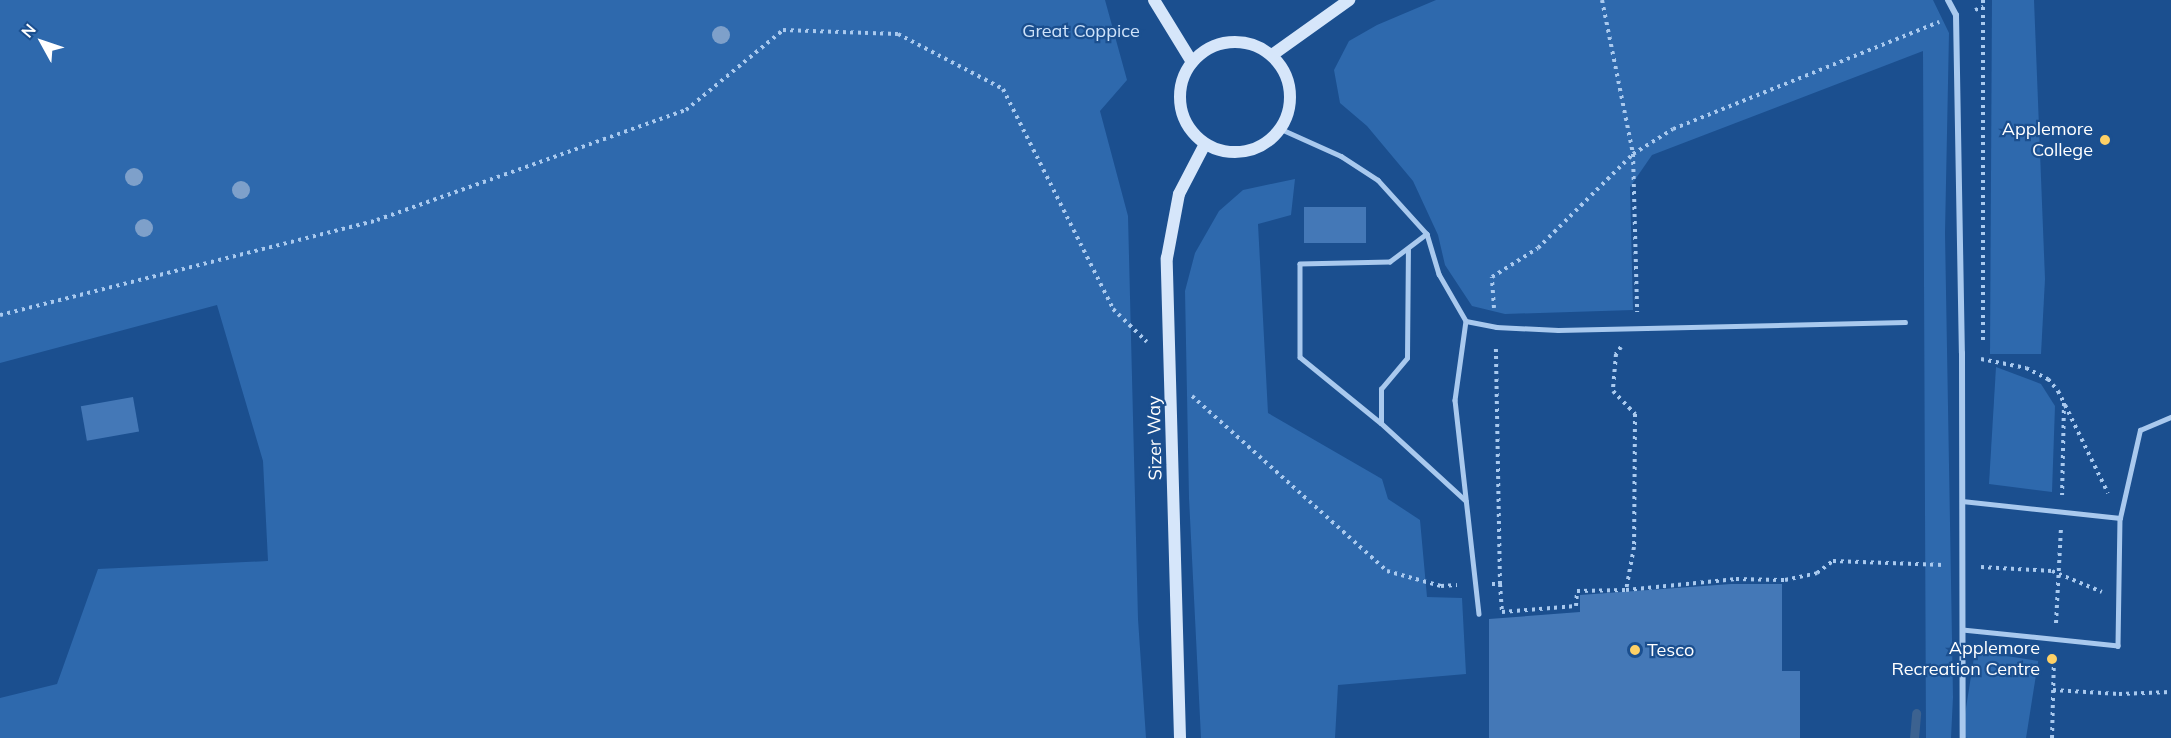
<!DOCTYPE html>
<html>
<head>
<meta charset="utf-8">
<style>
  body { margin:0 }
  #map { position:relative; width:2171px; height:738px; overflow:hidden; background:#1b4f8f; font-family:Mulish,sans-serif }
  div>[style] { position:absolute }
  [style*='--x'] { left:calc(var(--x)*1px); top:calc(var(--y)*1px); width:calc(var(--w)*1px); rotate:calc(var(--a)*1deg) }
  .green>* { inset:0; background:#2e69ad; transform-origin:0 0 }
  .stream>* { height:9px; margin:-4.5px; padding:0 4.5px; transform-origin:4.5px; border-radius:4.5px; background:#3c6290 }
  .building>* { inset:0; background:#4478b7; transform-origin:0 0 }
  .path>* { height:4px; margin-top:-2px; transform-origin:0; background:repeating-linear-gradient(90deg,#a9c9ee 0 3px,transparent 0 7.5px) }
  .lane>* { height:4.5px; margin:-2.25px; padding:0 2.25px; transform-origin:2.25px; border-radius:2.25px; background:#a9c9ee }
  .street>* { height:6px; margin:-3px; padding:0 3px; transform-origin:3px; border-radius:3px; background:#a9c9ee }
  .secondary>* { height:12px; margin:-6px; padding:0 6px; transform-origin:6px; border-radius:6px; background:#d6e6fa }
  .secondary>.ring { margin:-6px; padding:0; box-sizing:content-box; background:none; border:12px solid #d6e6fa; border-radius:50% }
  .trees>* { width:18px; height:18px; margin:-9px; border-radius:50%; background:#7ea0ca }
  .dots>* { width:16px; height:16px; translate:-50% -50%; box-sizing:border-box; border:3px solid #1b4f8f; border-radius:50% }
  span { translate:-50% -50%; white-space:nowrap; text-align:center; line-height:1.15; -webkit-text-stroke:4.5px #1b4f8f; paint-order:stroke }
  .park-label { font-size:18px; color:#cfe3fa }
  .poi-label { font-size:18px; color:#fff }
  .right { translate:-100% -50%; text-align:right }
  .left { translate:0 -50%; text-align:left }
  .street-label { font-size:18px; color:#fff }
  .north { position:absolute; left:12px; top:12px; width:60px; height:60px; -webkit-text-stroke:4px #1b4f8f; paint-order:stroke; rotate:310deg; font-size:16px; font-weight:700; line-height:24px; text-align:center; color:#fff }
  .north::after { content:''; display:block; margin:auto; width:21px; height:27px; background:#fff; clip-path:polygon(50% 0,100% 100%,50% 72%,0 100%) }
</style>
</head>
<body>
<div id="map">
  <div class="green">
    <i style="clip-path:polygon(0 0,1105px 0,1127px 80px,1100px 111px,1128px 216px,1138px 619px,1146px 738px,0 738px,0 698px,57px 684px,98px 569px,268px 561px,263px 461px,217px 305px,0 363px)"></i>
    <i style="clip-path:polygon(1436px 0,1933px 0,1949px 33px,1945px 233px,1953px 697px,1951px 738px,1926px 738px,1923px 51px,1652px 155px,1630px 187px,1633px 310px,1505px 314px,1472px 306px,1445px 265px,1438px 235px,1413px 181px,1367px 126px,1340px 103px,1334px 70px,1349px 41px,1377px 25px)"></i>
    <i style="clip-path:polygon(1992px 0,2034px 0,2045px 279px,2041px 354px,1990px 354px)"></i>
    <i style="clip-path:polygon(1295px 179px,1291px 215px,1258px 224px,1268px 413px,1382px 479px,1388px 499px,1420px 520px,1427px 597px,1462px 598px,1466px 674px,1338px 685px,1335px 738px,1201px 738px,1189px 498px,1185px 291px,1195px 253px,1219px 211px,1243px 190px)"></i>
    <i style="clip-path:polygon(1996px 367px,2041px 384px,2055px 406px,2052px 492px,1989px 484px)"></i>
    <i style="left:1975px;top:651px;width:64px;height:87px;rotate:9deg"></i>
  </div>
  <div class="stream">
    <i style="--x:1914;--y:738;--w:25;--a:-85"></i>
  </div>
  <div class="building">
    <i style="left:1304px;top:207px;width:62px;height:36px"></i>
    <i style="left:133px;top:397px;width:35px;height:53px;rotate:80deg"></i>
    <i style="clip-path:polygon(1731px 584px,1782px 584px,1782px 671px,1800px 671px,1800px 738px,1489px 738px,1489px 619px,1580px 612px,1580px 595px)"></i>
  </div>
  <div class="path">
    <i style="--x:1602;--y:0;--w:157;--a:78.6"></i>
    <i style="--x:1633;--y:154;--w:158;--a:88.5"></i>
    <i style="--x:1983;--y:0;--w:340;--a:90"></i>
    <i style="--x:1975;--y:10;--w:9;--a:-21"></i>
    <i style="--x:1494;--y:308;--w:31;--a:-94"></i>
    <i style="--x:1492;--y:277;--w:54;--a:-32.2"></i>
    <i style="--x:1538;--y:248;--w:134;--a:-44.7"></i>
    <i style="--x:1633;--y:154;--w:47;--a:-32"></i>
    <i style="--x:1673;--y:129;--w:287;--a:-21.9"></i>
    <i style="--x:0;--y:315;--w:389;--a:-14.1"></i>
    <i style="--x:377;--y:220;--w:328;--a:-19.6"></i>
    <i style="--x:686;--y:110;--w:126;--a:-39.5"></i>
    <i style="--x:783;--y:30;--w:115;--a:2"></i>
    <i style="--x:898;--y:34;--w:119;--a:27.6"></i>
    <i style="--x:1003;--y:89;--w:246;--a:63.4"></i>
    <i style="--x:1113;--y:309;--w:47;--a:44.1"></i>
    <i style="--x:1621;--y:347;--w:9;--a:126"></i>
    <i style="--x:1616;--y:354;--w:37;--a:95"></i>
    <i style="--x:1613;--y:391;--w:32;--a:46"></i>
    <i style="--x:1635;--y:414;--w:133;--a:90.4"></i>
    <i style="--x:1634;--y:547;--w:44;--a:100.5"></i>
    <i style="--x:1981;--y:359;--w:46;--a:11.3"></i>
    <i style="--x:2026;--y:368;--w:25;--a:27"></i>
    <i style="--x:2048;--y:379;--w:16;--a:50"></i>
    <i style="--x:2058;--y:391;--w:13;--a:63"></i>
    <i style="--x:2064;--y:403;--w:92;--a:91.2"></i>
    <i style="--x:1192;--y:396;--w:262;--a:41.9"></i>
    <i style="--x:1387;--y:571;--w:56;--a:15.5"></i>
    <i style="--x:1441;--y:586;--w:16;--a:-4"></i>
    <i style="--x:2065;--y:405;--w:98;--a:64"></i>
    <i style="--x:1981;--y:567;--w:71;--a:3.2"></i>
    <i style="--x:2052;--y:571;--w:54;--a:22.8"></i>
    <i style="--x:1492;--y:584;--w:8;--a:0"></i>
    <i style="--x:1500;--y:584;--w:239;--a:-91"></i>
    <i style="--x:1500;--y:584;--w:28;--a:86"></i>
    <i style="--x:1502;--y:612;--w:74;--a:-4.6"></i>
    <i style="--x:1576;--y:606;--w:15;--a:-86"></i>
    <i style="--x:1577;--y:591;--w:49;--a:-1.2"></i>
    <i style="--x:1626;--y:590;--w:111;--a:-5.7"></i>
    <i style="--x:1736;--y:579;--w:49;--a:1.2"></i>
    <i style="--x:1785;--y:580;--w:33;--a:-12"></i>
    <i style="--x:1817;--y:573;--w:20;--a:-37"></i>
    <i style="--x:1833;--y:561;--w:111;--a:2.1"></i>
    <i style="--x:2056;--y:623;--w:94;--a:-87"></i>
    <i style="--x:2053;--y:690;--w:66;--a:3.5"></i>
    <i style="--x:2119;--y:694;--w:52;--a:-2.2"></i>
    <i style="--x:2052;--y:738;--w:80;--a:-88.6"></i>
  </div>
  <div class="lane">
    <i style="--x:1281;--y:129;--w:66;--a:24.2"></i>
    <i style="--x:1341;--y:156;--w:44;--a:33"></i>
    <i style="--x:1378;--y:180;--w:73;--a:47.8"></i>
    <i style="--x:1427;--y:234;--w:42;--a:73.3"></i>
    <i style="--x:1439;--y:274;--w:54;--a:60.1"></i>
    <i style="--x:1466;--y:321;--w:80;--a:97.9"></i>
    <i style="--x:1455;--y:400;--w:215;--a:83.6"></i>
    <i style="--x:1427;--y:234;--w:46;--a:142.9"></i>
    <i style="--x:1390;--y:262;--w:90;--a:178.7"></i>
    <i style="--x:1300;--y:264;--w:93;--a:90"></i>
    <i style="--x:1300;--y:357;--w:104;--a:39.2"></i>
    <i style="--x:1381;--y:423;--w:115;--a:42.5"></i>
    <i style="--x:1466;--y:321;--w:31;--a:11"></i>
    <i style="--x:1496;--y:327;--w:62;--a:2.8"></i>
    <i style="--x:1558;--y:330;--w:347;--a:-1.3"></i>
    <i style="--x:1381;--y:423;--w:34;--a:-90"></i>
    <i style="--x:1381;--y:389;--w:40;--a:-50"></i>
    <i style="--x:1407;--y:358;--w:108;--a:-89.5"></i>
    <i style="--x:1962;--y:501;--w:159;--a:6.1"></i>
    <i style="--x:2120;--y:518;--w:128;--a:90.9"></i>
    <i style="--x:2118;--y:646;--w:156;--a:-174.1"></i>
    <i style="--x:2120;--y:518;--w:90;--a:-77.2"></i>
    <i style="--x:2140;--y:430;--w:34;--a:-23"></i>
  </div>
  <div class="street">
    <i style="--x:1948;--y:0;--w:17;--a:62"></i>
    <i style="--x:1956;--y:15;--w:338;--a:89"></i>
    <i style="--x:1962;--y:353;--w:385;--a:89.9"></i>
  </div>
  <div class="secondary">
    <i style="--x:1154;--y:0;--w:73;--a:58.5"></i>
    <i class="ring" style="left:1180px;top:42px;width:98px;height:98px"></i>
    <i style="--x:1272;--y:55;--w:95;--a:-35.5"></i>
    <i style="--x:1180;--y:738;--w:480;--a:-91.6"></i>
    <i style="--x:1167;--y:258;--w:65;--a:-79.4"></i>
    <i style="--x:1179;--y:194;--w:56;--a:-62.5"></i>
  </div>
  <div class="trees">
    <i style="left:721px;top:35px"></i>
    <i style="left:134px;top:177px"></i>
    <i style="left:241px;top:190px"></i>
    <i style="left:144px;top:228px"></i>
  </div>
  <div class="dots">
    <i style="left:2105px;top:140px;background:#ffd166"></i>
    <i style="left:1635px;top:650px;background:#ffd166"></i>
    <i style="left:2052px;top:659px;background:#ffd166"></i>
  </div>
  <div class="park-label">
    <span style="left:1081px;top:31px">Great Coppice</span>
  </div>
  <div class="poi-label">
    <span class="right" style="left:2093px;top:140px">Applemore<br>College</span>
    <span class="right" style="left:2040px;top:659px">Applemore<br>Recreation Centre</span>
    <span class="left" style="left:1647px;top:650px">Tesco</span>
  </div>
  <div class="street-label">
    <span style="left:1155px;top:438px;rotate:-91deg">Sizer Way</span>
  </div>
  <div class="north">N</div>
</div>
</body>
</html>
